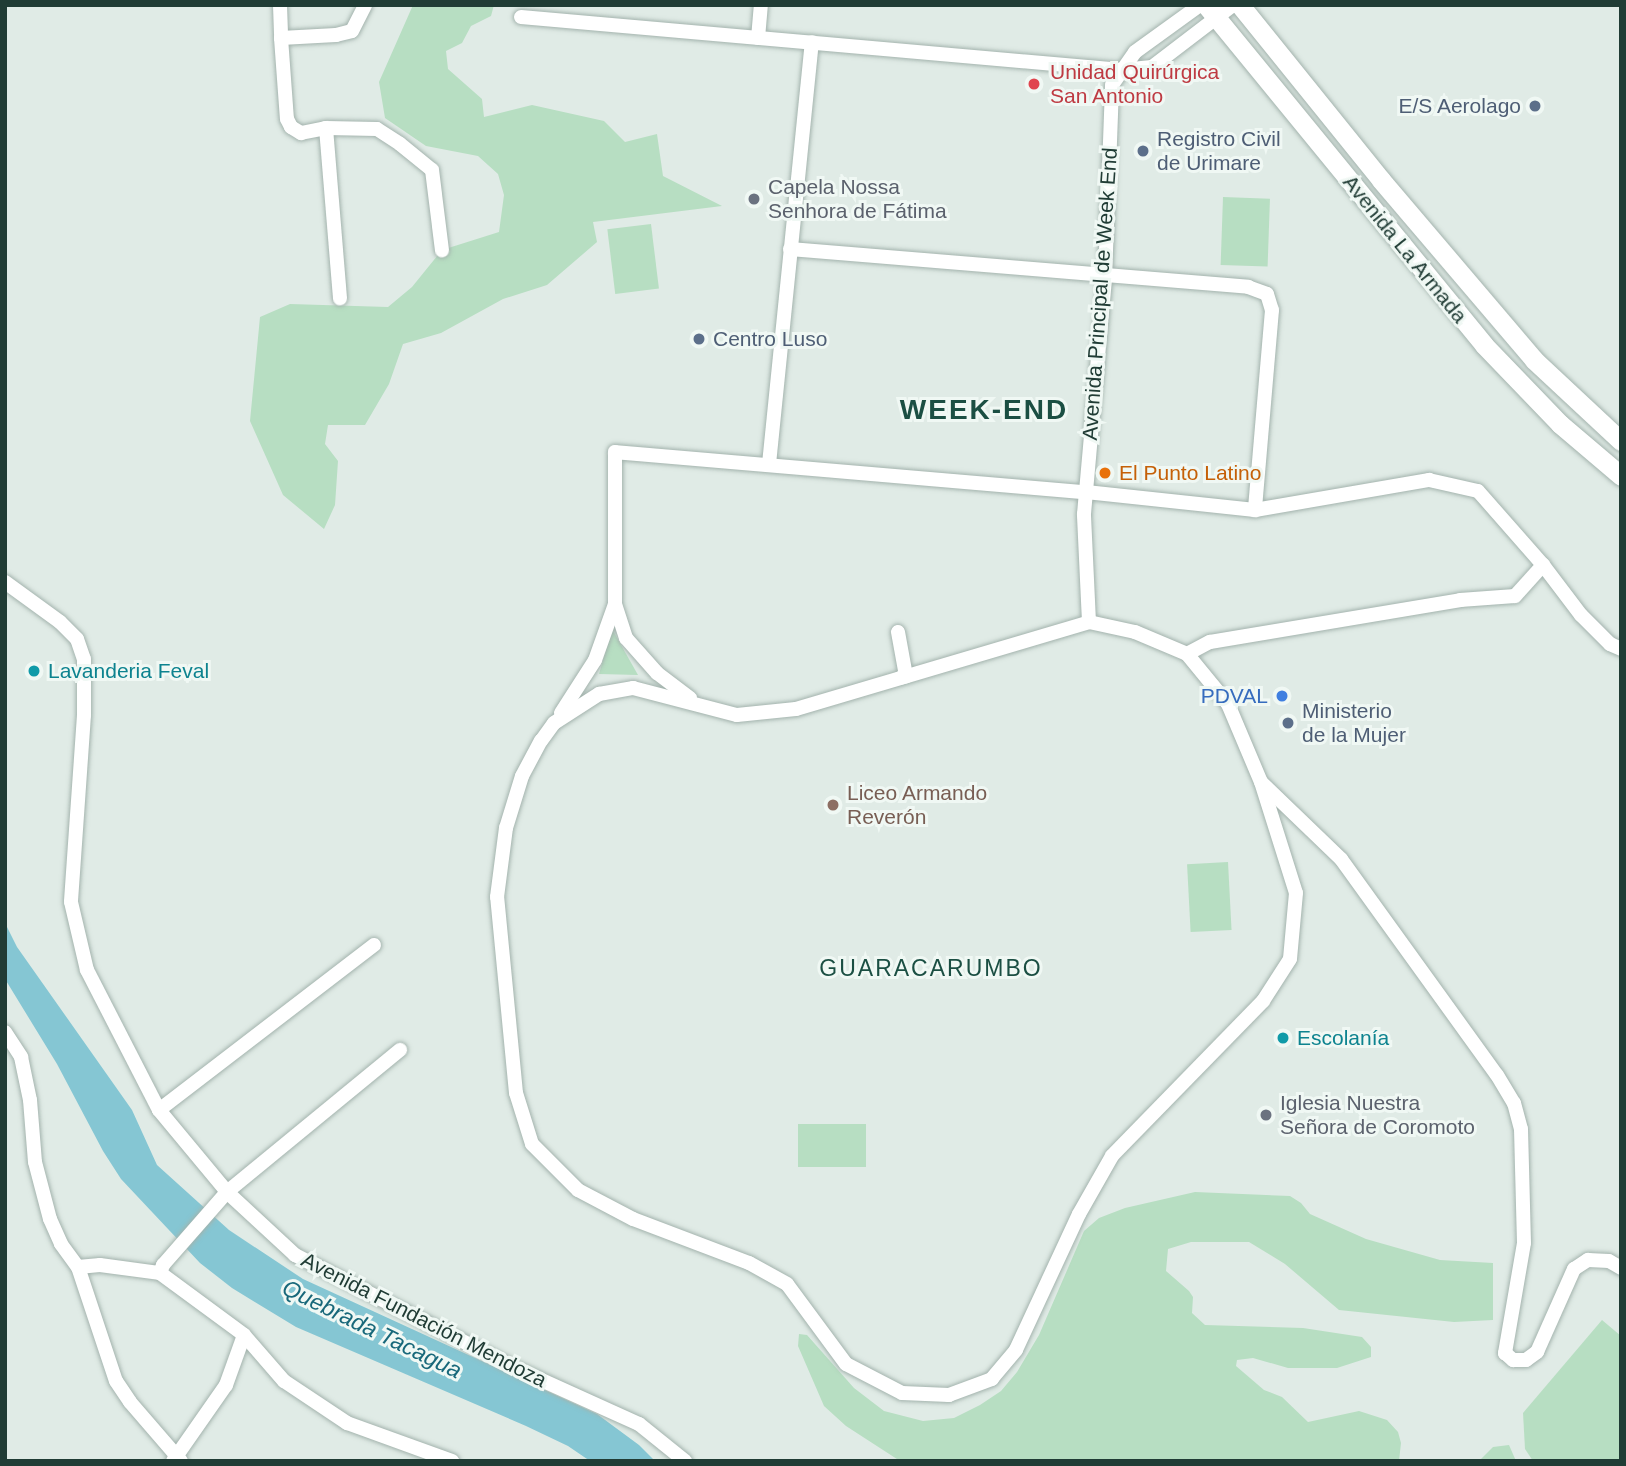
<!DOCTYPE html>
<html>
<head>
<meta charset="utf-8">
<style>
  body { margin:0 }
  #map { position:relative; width:1626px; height:1466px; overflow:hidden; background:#e0ebe6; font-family:Helvetica,sans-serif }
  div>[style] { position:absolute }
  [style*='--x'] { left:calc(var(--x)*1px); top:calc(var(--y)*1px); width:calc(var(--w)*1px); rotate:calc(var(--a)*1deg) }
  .green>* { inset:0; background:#b7dec2; transform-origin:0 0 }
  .water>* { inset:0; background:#85c6d3 }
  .roads { filter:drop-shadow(0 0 2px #a3b3ad) drop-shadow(0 0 2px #a3b3ad) }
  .street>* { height:14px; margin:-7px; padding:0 7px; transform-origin:7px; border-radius:7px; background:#fff }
  .secondary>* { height:19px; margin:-9.5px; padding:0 9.5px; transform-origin:9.5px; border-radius:9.5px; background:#fff }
  .dots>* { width:19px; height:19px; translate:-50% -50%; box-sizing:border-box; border:4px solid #f0f8f4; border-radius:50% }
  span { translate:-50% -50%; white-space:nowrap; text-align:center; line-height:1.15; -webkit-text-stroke:6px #f0f8f4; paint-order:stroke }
  .health-label { font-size:21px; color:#be3a42 }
  .left { translate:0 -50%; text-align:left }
  .service-label { font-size:21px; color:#4e5e75 }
  .right { translate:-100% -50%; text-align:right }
  .worship-label { font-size:21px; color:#5b616d }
  .street-label { font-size:21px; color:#203c35 }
  .food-label { font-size:21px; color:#c56008 }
  .culture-label { font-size:21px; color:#0d838f }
  .shop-label { font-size:21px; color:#366cbe }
  .education-label { font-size:21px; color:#785e54 }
  .neighbourhood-label { font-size:23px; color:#1b4f43; letter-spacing:2px }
  .water-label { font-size:23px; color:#18687a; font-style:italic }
  .district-label { font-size:28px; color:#1b4f43; font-weight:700; letter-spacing:2px }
  .frame { position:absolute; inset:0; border:7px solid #203c35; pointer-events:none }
</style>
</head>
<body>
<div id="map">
  <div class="green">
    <i style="clip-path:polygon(413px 5px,494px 5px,491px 16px,471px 26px,462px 43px,446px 51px,448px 69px,482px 99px,484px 117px,532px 105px,604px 121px,625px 142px,657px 134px,663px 176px,722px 206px,593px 222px,597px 242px,547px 285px,503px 299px,441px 333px,403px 344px,389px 384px,365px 425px,328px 425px,325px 444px,338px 461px,335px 505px,324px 529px,283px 495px,250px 421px,260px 317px,290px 304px,388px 307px,412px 287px,442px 250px,499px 232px,504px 195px,498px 174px,478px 156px,426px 146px,385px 118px,379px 82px)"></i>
    <i style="left:1223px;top:197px;width:47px;height:68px;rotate:2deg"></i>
    <i style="left:651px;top:224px;width:65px;height:44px;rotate:83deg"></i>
    <i style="clip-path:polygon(612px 629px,638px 675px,599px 674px)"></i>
    <i style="left:1228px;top:862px;width:68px;height:41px;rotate:87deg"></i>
    <i style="left:798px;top:1124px;width:68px;height:43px"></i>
    <i style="clip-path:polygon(1195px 1192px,1290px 1196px,1301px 1203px,1310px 1214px,1366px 1239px,1440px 1260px,1493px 1263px,1493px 1320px,1454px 1322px,1339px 1310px,1285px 1264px,1249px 1242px,1191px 1242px,1168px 1249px,1166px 1271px,1189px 1291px,1193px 1297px,1192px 1313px,1205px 1325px,1303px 1328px,1362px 1337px,1371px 1347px,1371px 1357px,1337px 1368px,1288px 1368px,1253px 1358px,1237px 1360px,1236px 1366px,1264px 1390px,1282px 1397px,1308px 1422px,1359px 1411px,1387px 1420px,1398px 1432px,1401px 1443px,1399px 1461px,900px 1461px,846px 1426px,824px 1406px,798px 1346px,799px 1334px,807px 1335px,854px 1388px,884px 1411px,923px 1421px,954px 1418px,980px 1405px,1001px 1391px,1017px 1372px,1039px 1335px,1084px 1231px,1099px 1218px,1125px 1208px)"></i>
    <i style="clip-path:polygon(1602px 1320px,1621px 1336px,1621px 1461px,1533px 1461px,1525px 1449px,1523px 1413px)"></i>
    <i style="clip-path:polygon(1509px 1445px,1516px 1461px,1479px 1461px,1493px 1447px)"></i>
  </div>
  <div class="water">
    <i style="clip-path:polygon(5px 923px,17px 947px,132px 1110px,157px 1165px,229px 1230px,303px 1279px,597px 1414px,639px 1445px,655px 1461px,590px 1461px,568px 1446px,526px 1426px,296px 1327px,232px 1288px,200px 1263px,121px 1179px,103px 1151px,57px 1064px,5px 979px)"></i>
  </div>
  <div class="roads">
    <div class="street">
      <i style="--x:280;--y:5;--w:33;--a:88"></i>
      <i style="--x:281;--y:38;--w:55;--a:-3.1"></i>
      <i style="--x:336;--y:35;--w:16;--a:-14"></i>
      <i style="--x:352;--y:31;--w:29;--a:-63"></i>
      <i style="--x:521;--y:17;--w:603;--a:5.04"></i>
      <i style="--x:1122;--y:70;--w:30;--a:-6"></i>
      <i style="--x:1152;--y:67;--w:102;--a:-37.4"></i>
      <i style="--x:281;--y:38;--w:81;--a:85.8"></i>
      <i style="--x:287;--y:119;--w:9;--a:63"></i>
      <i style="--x:291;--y:127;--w:12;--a:31"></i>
      <i style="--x:301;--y:133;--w:25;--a:-11"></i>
      <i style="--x:326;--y:128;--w:51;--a:1.1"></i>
      <i style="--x:377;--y:129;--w:27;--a:33"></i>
      <i style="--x:400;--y:144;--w:41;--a:39.1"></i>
      <i style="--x:432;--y:170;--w:81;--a:82.9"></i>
      <i style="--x:758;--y:38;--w:33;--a:-85"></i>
      <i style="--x:326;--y:128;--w:171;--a:85.3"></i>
      <i style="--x:790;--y:249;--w:460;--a:4.7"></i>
      <i style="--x:1248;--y:287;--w:20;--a:20"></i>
      <i style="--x:1267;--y:294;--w:17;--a:73"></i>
      <i style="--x:1272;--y:310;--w:201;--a:94.9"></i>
      <i style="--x:1255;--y:510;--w:177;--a:-9.8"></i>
      <i style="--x:1429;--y:480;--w:50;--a:12.7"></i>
      <i style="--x:1478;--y:491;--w:98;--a:48.7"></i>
      <i style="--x:1543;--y:565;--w:63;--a:52.8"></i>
      <i style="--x:1581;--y:615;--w:41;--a:45"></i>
      <i style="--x:1610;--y:644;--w:12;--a:24"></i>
      <i style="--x:769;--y:464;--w:424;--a:-84.2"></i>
      <i style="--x:5;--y:582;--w:68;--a:36"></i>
      <i style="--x:60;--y:622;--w:24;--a:45"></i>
      <i style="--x:77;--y:639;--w:21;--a:71"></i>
      <i style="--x:84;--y:659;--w:56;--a:90"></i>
      <i style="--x:84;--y:715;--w:187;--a:94"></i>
      <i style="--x:71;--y:902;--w:70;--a:76.8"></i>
      <i style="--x:87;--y:970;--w:157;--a:62.8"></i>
      <i style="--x:159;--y:1110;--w:107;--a:50.3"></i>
      <i style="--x:227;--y:1192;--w:93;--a:42.8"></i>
      <i style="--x:295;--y:1255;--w:250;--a:27.2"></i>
      <i style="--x:517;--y:1369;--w:134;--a:24.3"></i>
      <i style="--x:639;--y:1424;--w:59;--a:38.8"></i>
      <i style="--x:1089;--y:622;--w:47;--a:12.3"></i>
      <i style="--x:1135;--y:632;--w:56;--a:22.9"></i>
      <i style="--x:1187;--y:654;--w:65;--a:50.6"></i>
      <i style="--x:1228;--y:704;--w:85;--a:67.1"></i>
      <i style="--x:1261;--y:782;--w:116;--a:72.5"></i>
      <i style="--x:1296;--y:893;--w:66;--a:95.2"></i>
      <i style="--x:1290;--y:959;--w:50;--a:122.7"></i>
      <i style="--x:1263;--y:1001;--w:216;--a:134.3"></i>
      <i style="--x:1112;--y:1156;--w:67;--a:119.6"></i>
      <i style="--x:1079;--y:1214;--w:150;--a:114.9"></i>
      <i style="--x:1016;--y:1350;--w:38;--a:130"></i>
      <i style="--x:992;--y:1379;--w:46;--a:159.6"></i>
      <i style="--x:949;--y:1395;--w:47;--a:-177.6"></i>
      <i style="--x:902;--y:1393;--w:63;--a:-152.6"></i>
      <i style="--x:846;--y:1364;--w:99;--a:-126.4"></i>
      <i style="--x:787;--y:1284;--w:43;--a:-151.1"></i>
      <i style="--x:749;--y:1263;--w:124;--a:-159.2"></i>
      <i style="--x:633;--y:1219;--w:62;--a:-152.2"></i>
      <i style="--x:578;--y:1190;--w:65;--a:-135"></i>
      <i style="--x:532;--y:1144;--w:53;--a:-107.4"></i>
      <i style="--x:516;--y:1093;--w:197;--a:-95.5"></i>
      <i style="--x:497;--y:897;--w:70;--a:-82.6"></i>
      <i style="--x:506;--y:828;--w:54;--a:-72.9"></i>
      <i style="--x:522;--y:776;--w:40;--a:-62"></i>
      <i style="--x:541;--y:741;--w:22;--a:-54"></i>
      <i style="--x:554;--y:723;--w:54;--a:-32.8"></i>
      <i style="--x:599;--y:694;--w:35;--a:-10"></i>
      <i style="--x:633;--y:688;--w:107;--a:14.6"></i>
      <i style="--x:737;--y:715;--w:59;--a:-5.8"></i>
      <i style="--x:796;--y:709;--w:306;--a:-16.5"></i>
      <i style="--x:1089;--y:622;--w:108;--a:-92.7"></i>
      <i style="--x:1084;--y:514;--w:237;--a:-84.9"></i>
      <i style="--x:1105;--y:278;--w:193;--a:-87.9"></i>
      <i style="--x:1112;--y:85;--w:40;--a:-55.1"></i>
      <i style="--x:1135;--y:52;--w:80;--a:-35.9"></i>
      <i style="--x:898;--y:632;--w:45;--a:79.7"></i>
      <i style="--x:906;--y:676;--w:6;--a:162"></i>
      <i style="--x:1187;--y:654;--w:26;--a:-28"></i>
      <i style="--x:1210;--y:642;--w:254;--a:-9.5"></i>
      <i style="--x:1460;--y:600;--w:55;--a:-4.2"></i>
      <i style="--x:1515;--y:596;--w:42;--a:-47.9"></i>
      <i style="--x:690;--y:698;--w:41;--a:-142.9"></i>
      <i style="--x:657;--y:673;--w:47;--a:-131.5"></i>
      <i style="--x:626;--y:638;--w:36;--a:-108"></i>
      <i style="--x:615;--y:604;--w:152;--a:-90"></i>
      <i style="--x:615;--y:452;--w:473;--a:4.9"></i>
      <i style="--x:1086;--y:492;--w:170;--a:6.1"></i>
      <i style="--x:561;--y:713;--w:63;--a:-57.3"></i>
      <i style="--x:595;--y:660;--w:59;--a:-70.3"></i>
      <i style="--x:1262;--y:783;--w:110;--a:43.9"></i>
      <i style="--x:1341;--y:859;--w:266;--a:54.2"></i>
      <i style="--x:1497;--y:1075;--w:33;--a:59"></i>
      <i style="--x:1514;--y:1103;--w:27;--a:75"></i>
      <i style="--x:1521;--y:1129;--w:114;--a:88.5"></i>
      <i style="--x:1524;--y:1243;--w:112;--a:99.8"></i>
      <i style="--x:1505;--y:1353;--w:11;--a:41"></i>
      <i style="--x:1513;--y:1360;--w:13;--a:0"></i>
      <i style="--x:1526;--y:1360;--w:14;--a:-36"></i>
      <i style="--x:1537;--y:1352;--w:91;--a:-66"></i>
      <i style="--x:1574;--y:1269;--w:17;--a:-33"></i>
      <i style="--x:1588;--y:1260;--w:21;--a:3"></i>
      <i style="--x:1609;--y:1261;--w:14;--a:30"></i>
      <i style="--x:5;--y:1032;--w:30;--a:57"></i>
      <i style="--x:21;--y:1057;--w:44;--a:78.2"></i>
      <i style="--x:30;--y:1100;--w:62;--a:85.4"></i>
      <i style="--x:35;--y:1162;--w:59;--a:75.3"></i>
      <i style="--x:50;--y:1219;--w:27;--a:66"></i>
      <i style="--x:61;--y:1244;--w:29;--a:54"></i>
      <i style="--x:78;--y:1267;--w:22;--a:-5"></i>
      <i style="--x:100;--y:1265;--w:61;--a:7.6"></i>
      <i style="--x:160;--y:1273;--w:104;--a:36.4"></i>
      <i style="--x:244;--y:1335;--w:61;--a:49"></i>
      <i style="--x:284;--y:1381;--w:76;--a:33.7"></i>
      <i style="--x:347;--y:1423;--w:112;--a:19.9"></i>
      <i style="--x:159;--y:1110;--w:271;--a:-37.5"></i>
      <i style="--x:78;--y:1267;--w:120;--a:71.6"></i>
      <i style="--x:116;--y:1381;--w:25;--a:56"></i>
      <i style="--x:130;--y:1402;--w:78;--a:49.2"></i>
      <i style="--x:160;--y:1273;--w:9;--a:-69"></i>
      <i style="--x:163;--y:1265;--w:97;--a:-48.8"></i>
      <i style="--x:227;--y:1192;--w:224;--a:-39.4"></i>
      <i style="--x:173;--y:1461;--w:93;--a:-55.1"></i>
      <i style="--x:226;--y:1385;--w:53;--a:-70.2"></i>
    </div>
    <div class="secondary">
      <i style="--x:1206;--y:5;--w:439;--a:50.7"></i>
      <i style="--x:1484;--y:345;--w:110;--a:46.1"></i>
      <i style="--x:1560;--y:424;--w:80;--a:40.4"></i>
      <i style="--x:1240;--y:5;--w:225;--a:51.1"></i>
      <i style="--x:1381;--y:180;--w:236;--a:49.6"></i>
      <i style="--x:1534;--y:360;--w:119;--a:43"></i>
    </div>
  </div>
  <div class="dots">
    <i style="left:1034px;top:84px;background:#e0444e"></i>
    <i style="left:1535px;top:106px;background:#5c6f8a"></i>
    <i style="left:1143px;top:151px;background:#5c6f8a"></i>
    <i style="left:754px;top:199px;background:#6b7280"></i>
    <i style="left:699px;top:339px;background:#5c6f8a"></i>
    <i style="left:1105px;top:473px;background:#e8710a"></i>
    <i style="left:34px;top:671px;background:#0f9aa8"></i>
    <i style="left:1282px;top:696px;background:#3f7fe0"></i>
    <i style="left:1288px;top:723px;background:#5c6f8a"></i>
    <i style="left:833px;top:805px;background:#8d6e63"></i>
    <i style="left:1283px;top:1038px;background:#0f9aa8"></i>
    <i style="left:1266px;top:1115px;background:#6b7280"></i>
  </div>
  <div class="health-label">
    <span class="left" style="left:1050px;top:84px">Unidad Quirúrgica<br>San Antonio</span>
  </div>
  <div class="service-label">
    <span class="right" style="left:1521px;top:106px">E/S Aerolago</span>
    <span class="left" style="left:1157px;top:151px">Registro Civil<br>de Urimare</span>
    <span class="left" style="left:713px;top:339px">Centro Luso</span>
    <span class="left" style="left:1302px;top:723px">Ministerio<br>de la Mujer</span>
  </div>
  <div class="worship-label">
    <span class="left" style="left:768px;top:199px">Capela Nossa<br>Senhora de Fátima</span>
    <span class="left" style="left:1280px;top:1115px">Iglesia Nuestra<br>Señora de Coromoto</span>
  </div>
  <div class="street-label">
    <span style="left:1405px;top:249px;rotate:51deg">Avenida La Armada</span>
    <span style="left:1100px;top:294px;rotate:-86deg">Avenida Principal de Week End</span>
    <span style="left:424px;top:1320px;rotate:27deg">Avenida Fundación Mendoza</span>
  </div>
  <div class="food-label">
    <span class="left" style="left:1119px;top:473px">El Punto Latino</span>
  </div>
  <div class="culture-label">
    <span class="left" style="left:48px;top:671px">Lavanderia Feval</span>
    <span class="left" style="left:1297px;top:1038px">Escolanía</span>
  </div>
  <div class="shop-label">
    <span class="right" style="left:1268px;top:696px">PDVAL</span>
  </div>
  <div class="education-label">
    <span class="left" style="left:847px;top:805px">Liceo Armando<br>Reverón</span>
  </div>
  <div class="neighbourhood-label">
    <span style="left:931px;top:968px">GUARACARUMBO</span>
  </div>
  <div class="water-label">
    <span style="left:372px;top:1329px;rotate:26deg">Quebrada Tacagua</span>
  </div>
  <div class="district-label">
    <span style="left:984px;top:410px">WEEK-END</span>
  </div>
  <div class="frame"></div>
</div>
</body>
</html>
